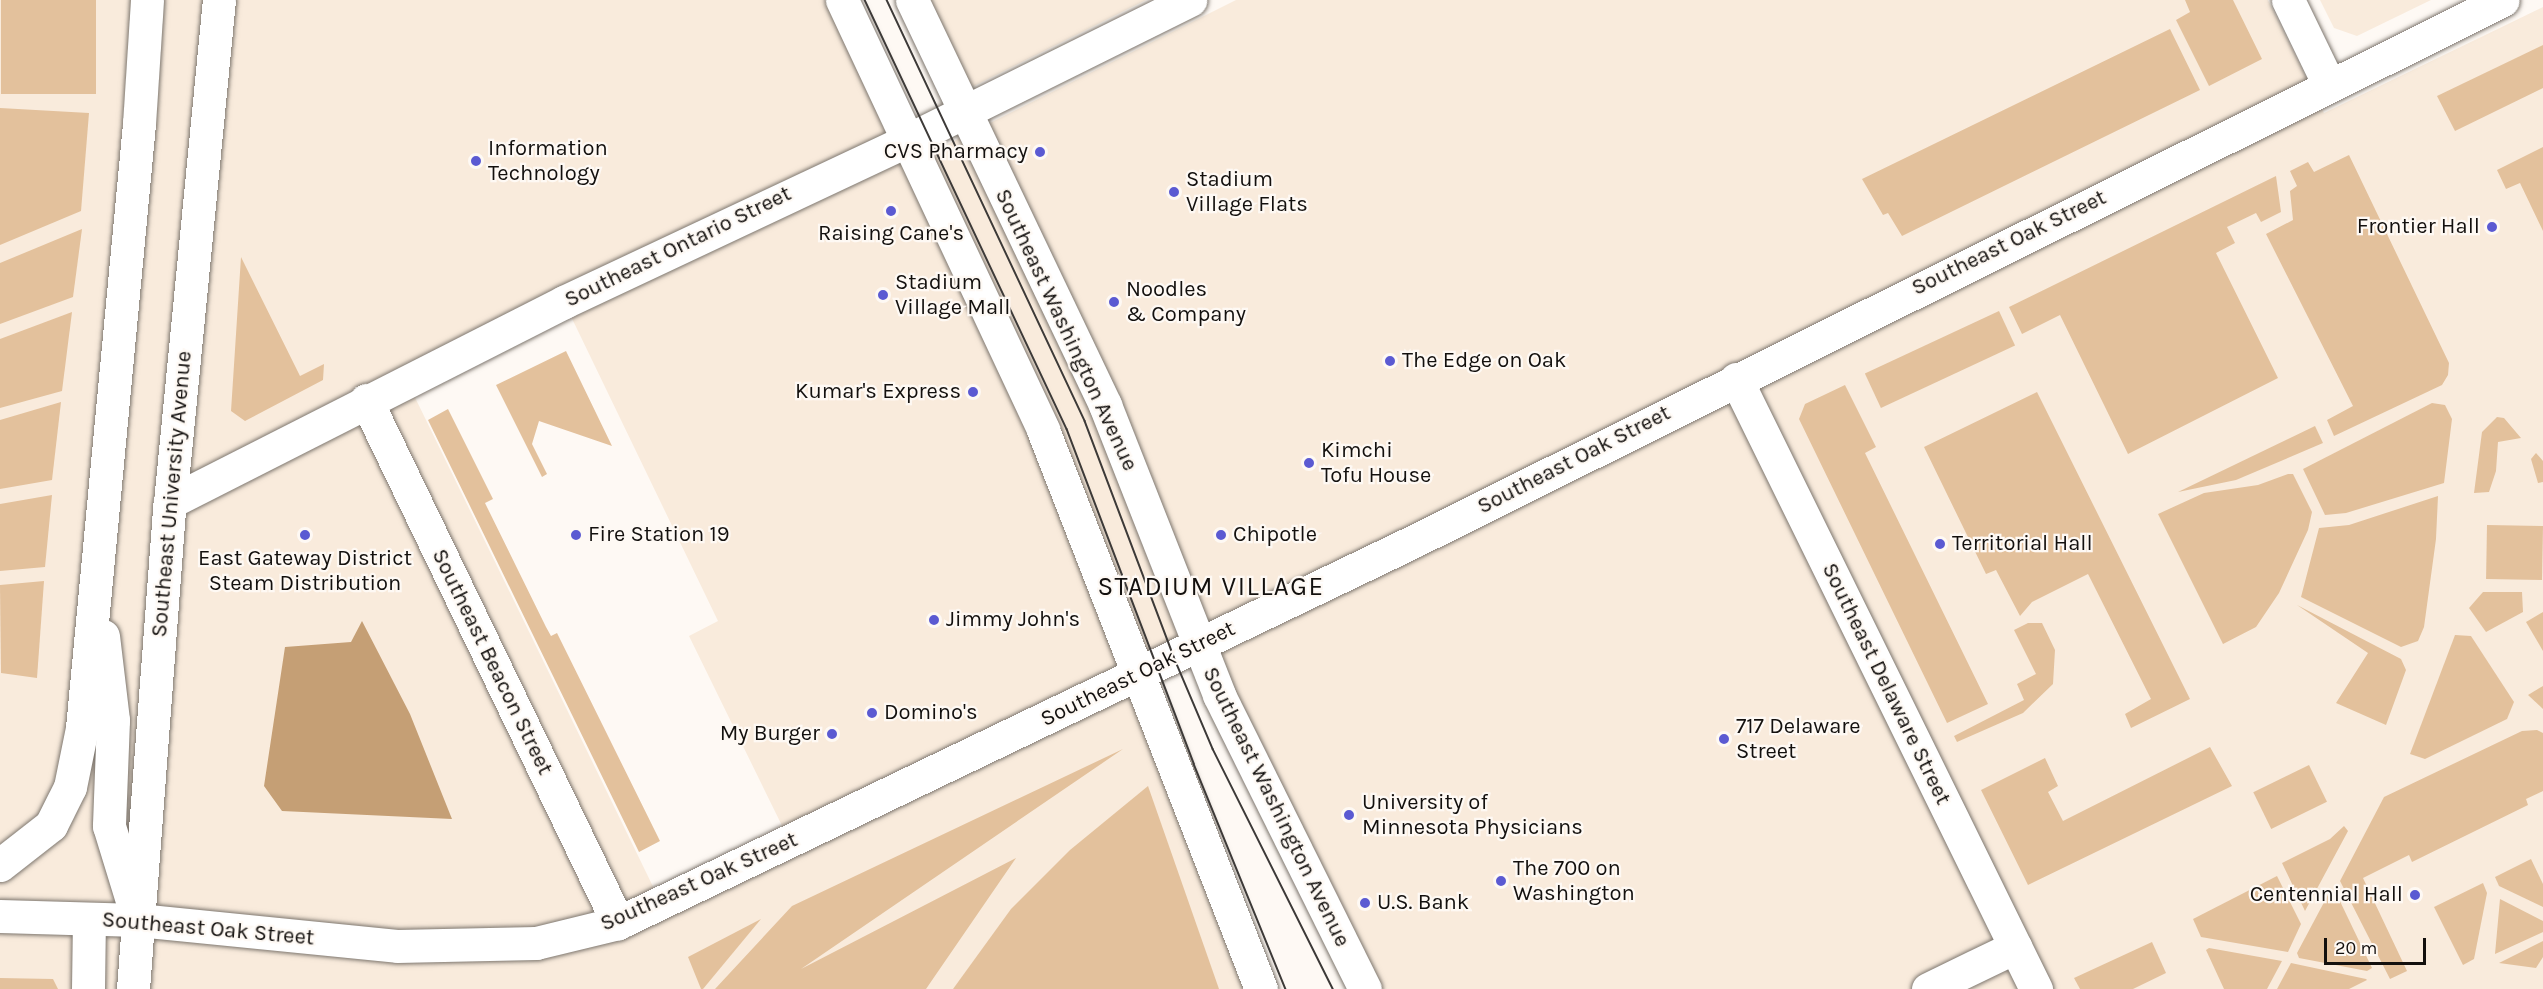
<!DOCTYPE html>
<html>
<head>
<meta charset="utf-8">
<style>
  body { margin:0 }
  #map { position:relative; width:2543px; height:989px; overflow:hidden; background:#fef9f4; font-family:Karla,sans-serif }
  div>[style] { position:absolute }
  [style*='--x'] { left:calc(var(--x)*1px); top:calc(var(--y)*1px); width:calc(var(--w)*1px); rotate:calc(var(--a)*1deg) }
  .built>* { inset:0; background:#f9ebdc }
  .green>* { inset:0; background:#e3c19c; transform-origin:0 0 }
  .water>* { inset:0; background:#c59f75 }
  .roads { filter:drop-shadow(0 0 2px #7d766e) drop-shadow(0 0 2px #7d766e) }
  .minor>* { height:33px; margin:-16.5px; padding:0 16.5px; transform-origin:16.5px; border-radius:16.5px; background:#fff }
  .major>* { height:33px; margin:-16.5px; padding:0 16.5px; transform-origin:16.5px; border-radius:16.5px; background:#fff }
  .tram>* { height:1.5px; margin:-0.75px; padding:0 0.75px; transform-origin:0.75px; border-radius:0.75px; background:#3d3a38 }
  .dots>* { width:16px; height:16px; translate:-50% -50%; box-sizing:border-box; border:3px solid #fef9f4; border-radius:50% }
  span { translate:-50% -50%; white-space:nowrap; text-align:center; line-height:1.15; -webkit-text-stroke:4.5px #fef9f4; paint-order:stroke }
  .poi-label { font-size:22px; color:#13100e }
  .left { translate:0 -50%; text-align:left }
  .right { translate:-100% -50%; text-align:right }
  .street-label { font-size:22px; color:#13100e }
  .quarter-label { font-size:26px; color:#13100e; letter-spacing:1.5px }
  .scale { position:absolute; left:2324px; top:938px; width:102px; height:27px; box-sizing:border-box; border:3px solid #13100e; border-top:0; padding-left:8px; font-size:18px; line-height:21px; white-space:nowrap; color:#13100e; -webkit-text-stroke:4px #fef9f4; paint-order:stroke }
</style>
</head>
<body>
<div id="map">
  <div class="built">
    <i style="clip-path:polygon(evenodd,0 0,825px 0,904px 166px,1236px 0,2268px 0,2324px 113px,2543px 7px,2543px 989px,1365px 989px,1199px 644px,1139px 674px,1261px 989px,0 989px,0 0,564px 302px,718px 621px,689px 636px,790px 842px,661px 903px,407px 381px,564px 302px)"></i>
    <i style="clip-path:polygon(920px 0,1146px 0,964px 91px)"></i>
    <i style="clip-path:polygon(2320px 0,2431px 0,2357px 36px,2334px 28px)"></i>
  </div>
  <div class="green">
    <i style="left:1px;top:0;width:95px;height:94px"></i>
    <i style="clip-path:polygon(2185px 0,2233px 0,2262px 59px,2209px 86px,2176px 20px,2190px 12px)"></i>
    <i style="clip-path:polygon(2170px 29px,2200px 90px,1902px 236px,1888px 213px,1883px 215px,1862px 179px)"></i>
    <i style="clip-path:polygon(2543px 45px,2543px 88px,2455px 131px,2437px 96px)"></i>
    <i style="clip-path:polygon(0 108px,89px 113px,81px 211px,0 245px)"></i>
    <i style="clip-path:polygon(2543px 147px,2543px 231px,2520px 183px,2506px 189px,2497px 170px)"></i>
    <i style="clip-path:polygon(2349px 155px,2449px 363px,2448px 375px,2442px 385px,2334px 436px,2327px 420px,2353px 406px,2266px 234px,2293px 220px,2290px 191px,2297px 186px,2290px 171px,2308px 162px,2314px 172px)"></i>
    <i style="clip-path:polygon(2276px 176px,2281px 212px,2261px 222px,2256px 213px,2227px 227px,2235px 243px,2216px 253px,2278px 378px,2128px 454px,2060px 315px,2022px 334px,2009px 307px)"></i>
    <i style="clip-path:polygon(82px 229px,73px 297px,0 324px,0 263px)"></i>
    <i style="clip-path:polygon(241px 257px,300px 376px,324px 364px,323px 380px,245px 421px,231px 411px)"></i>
    <i style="left:1999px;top:311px;width:38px;height:148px;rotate:65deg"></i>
    <i style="clip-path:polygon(72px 312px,62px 391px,0 408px,0 339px)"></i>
    <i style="clip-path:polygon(566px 351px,612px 446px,539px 421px,532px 444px,547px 474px,542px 477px,496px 385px)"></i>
    <i style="clip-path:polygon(1845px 385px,1876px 447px,1865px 453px,1988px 704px,1947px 723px,1799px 419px,1805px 404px)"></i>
    <i style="clip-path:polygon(2037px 392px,2190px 699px,2131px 728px,2125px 714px,2151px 699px,2088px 574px,2032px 602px,2020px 616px,1996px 570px,1986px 574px,1924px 447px)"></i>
    <i style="clip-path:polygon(61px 402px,52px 480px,0 489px,0 420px)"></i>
    <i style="clip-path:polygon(2432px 403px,2445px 405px,2452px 419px,2444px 483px,2346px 513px,2325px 515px,2303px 469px)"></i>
    <i style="clip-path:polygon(448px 409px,493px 499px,485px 503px,546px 627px,551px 636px,557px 633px,660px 841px,639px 852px,428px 420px)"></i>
    <i style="clip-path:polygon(2497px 417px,2504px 418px,2521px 438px,2498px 442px,2496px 471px,2489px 492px,2474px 493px,2482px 432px)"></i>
    <i style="clip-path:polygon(2315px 426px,2323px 443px,2236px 480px,2178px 492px)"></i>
    <i style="clip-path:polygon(2536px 453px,2543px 461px,2543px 482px,2538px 483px,2531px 459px)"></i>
    <i style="clip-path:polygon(2288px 474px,2293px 474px,2312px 512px,2308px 530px,2279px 593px,2256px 627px,2223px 644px,2158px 514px,2204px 493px,2258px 485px)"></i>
    <i style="clip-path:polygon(52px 495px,45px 567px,0 571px,0 504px)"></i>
    <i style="clip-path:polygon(2438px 496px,2436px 539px,2424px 627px,2418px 641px,2401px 647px,2301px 597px,2319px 528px,2349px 525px)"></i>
    <i style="left:2487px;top:525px;width:56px;height:54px;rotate:1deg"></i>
    <i style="clip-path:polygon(44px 581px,37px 678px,1px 673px,0 585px)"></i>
    <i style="clip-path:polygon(2483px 592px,2522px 592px,2523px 612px,2486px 632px,2469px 608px)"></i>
    <i style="clip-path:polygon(2297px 605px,2401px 659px,2406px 670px,2386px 725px,2336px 703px,2368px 653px)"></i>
    <i style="clip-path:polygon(2543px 612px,2543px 651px,2526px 622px)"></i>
    <i style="clip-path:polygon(2028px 623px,2042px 623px,2055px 650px,2053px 684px,2023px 713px,1957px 742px,1954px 736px,2024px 700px,2017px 684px,2036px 674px,2014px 630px)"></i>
    <i style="clip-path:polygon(2455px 635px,2471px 636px,2514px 702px,2507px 719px,2425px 759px,2410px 754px)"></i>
    <i style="clip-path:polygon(2543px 686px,2543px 709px,2528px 695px)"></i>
    <i style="clip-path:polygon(2537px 730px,2543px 733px,2543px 791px,2526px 799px,2528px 805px,2412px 862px,2409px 855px,2363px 878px,2407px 971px,2390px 979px,2340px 881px,2384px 797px,2522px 731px)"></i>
    <i style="clip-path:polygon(2210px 747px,2232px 786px,2028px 885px,1981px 790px,2045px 758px,2058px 786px,2048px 792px,2063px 821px)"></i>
    <i style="clip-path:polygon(1123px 749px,801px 969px,1016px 858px,926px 989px,715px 989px,792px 906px)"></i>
    <i style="left:2309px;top:765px;width:41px;height:62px;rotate:64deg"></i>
    <i style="clip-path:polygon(1148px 786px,1219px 989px,953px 989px,1011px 909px,1070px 850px)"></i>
    <i style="clip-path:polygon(2344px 826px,2348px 831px,2305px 911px,2282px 863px,2330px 839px)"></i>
    <i style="clip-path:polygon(2531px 859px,2543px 884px,2543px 907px,2499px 886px,2495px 877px)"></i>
    <i style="clip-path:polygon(2277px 876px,2301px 924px,2288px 952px,2201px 937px,2193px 919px)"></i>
    <i style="clip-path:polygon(2483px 883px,2487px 893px,2474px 959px,2463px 965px,2434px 907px)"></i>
    <i style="clip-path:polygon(2329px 893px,2337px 895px,2372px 968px,2367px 971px,2299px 958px,2297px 953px)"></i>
    <i style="clip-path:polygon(2500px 899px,2543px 921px,2543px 932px,2495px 954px)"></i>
    <i style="clip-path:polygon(761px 919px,703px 989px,701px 989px,688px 957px)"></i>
    <i style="clip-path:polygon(2543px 941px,2543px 957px,2536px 968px,2499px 963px)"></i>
    <i style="clip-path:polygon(2152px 942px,2166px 973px,2133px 989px,2080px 989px,2074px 978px)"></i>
    <i style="clip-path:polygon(2209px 948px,2282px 961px,2267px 989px,2224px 989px,2206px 950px)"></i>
    <i style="clip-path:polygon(2291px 963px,2366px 979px,2367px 980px,2349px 989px,2277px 989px)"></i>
    <i style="clip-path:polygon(0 978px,53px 979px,58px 989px,0 989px)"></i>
  </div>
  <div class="water">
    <i style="clip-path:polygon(362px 621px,410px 714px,452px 819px,282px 811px,264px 786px,285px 647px,351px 642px)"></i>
  </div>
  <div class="roads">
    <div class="minor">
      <i style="--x:842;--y:0;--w:475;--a:64.9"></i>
      <i style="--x:1043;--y:430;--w:600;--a:68.7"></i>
      <i style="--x:912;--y:0;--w:449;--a:64.5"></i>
      <i style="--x:1105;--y:405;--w:312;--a:68.5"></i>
      <i style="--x:1219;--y:695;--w:328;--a:63.6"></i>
      <i style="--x:2288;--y:0;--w:94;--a:64.2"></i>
      <i style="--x:1736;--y:379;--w:680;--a:63.81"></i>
      <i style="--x:366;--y:400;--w:581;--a:64.27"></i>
      <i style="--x:170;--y:502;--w:442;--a:-26.9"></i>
      <i style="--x:564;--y:302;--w:382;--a:-25.2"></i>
      <i style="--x:910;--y:139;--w:313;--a:-26.4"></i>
      <i style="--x:138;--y:920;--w:260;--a:5.7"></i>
      <i style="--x:397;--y:946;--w:139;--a:-1.2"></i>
      <i style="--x:536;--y:943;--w:84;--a:-13.7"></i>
      <i style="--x:618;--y:923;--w:878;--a:-25.63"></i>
      <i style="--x:1410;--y:543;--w:1220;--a:-26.42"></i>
      <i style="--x:1928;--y:989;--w:97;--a:-25.8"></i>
    </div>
    <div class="major">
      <i style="--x:103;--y:636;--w:85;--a:83.2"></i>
      <i style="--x:113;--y:720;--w:106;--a:92.2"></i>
      <i style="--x:109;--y:826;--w:82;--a:72.9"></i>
      <i style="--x:0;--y:865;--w:65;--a:-38.1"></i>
      <i style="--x:51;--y:825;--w:42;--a:-63.4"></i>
      <i style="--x:70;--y:787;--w:60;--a:-78.5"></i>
      <i style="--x:82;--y:728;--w:607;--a:-84.61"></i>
      <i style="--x:139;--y:124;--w:124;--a:-86.3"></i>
      <i style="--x:0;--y:916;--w:138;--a:1.7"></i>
      <i style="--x:88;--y:989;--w:70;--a:-89.2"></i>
      <i style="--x:133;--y:989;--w:488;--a:-85.7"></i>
      <i style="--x:170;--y:502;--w:504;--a:-84.43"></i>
    </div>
  </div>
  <div class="tram">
    <i style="--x:865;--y:0;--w:474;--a:64.8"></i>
    <i style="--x:1067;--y:429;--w:358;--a:69.2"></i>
    <i style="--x:1194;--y:764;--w:243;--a:67.8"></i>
    <i style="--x:887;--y:0;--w:465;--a:64.8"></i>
    <i style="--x:1085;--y:421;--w:252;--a:69.3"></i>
    <i style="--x:1174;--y:657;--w:100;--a:67"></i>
    <i style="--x:1213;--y:749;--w:268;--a:63.4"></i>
  </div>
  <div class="dots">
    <i style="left:1040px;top:152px;background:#5b5ad2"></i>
    <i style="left:476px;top:161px;background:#5b5ad2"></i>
    <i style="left:1174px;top:192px;background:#5b5ad2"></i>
    <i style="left:891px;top:211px;background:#5b5ad2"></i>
    <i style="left:2492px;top:227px;background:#5b5ad2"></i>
    <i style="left:883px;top:295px;background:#5b5ad2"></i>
    <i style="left:1114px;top:302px;background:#5b5ad2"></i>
    <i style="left:1390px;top:361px;background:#5b5ad2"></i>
    <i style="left:973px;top:392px;background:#5b5ad2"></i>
    <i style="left:1309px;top:463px;background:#5b5ad2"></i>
    <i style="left:305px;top:535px;background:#5b5ad2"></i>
    <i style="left:576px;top:535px;background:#5b5ad2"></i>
    <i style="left:1221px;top:535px;background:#5b5ad2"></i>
    <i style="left:1940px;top:544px;background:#5b5ad2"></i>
    <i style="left:934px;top:620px;background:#5b5ad2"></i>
    <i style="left:872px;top:713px;background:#5b5ad2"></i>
    <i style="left:832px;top:734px;background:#5b5ad2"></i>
    <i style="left:1724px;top:739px;background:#5b5ad2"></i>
    <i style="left:1349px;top:815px;background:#5b5ad2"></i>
    <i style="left:1501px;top:881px;background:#5b5ad2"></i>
    <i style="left:2415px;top:895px;background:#5b5ad2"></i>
    <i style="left:1365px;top:903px;background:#5b5ad2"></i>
  </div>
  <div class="poi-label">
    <span class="left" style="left:488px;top:161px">Information<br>Technology</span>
    <span class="right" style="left:1028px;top:152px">CVS Pharmacy</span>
    <span class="left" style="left:1186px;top:192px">Stadium<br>Village Flats</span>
    <span class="right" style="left:2480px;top:227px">Frontier Hall</span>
    <span style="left:891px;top:234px">Raising Cane's</span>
    <span class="left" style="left:895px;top:295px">Stadium<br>Village Mall</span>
    <span class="left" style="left:1126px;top:302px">Noodles<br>&amp; Company</span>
    <span class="left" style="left:1402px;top:361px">The Edge on Oak</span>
    <span class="right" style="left:961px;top:392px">Kumar's Express</span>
    <span class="left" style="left:1321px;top:463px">Kimchi<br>Tofu House</span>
    <span class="left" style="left:588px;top:535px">Fire Station 19</span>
    <span class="left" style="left:1233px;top:535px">Chipotle</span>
    <span class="left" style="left:1952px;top:544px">Territorial Hall</span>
    <span style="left:305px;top:571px">East Gateway District<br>Steam Distribution</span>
    <span class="left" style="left:946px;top:620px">Jimmy John's</span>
    <span class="left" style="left:884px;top:713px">Domino's</span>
    <span class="left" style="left:1736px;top:739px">717 Delaware<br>Street</span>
    <span class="right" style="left:820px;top:734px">My Burger</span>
    <span class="left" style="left:1362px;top:815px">University of<br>Minnesota Physicians</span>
    <span class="left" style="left:1513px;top:881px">The 700 on<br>Washington</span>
    <span class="right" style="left:2403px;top:895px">Centennial Hall</span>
    <span class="left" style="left:1377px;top:903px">U.S. Bank</span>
  </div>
  <div class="street-label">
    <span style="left:2009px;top:243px;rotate:-26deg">Southeast Oak Street</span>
    <span style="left:678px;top:247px;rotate:-26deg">Southeast Ontario Street</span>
    <span style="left:1066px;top:330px;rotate:65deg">Southeast Washington Avenue</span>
    <span style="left:1574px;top:460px;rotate:-27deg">Southeast Oak Street</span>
    <span style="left:172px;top:494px;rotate:-85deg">Southeast University Avenue</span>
    <span style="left:492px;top:662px;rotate:64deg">Southeast Beacon Street</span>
    <span style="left:1138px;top:674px;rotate:-26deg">Southeast Oak Street</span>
    <span style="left:1886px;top:684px;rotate:64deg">Southeast Delaware Street</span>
    <span style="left:1276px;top:807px;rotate:64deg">Southeast Washington Avenue</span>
    <span style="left:699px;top:882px;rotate:-24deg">Southeast Oak Street</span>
    <span style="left:208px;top:929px;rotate:5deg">Southeast Oak Street</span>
  </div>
  <div class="quarter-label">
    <span style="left:1211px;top:587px">STADIUM VILLAGE</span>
  </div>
  <div class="scale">20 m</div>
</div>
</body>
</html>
